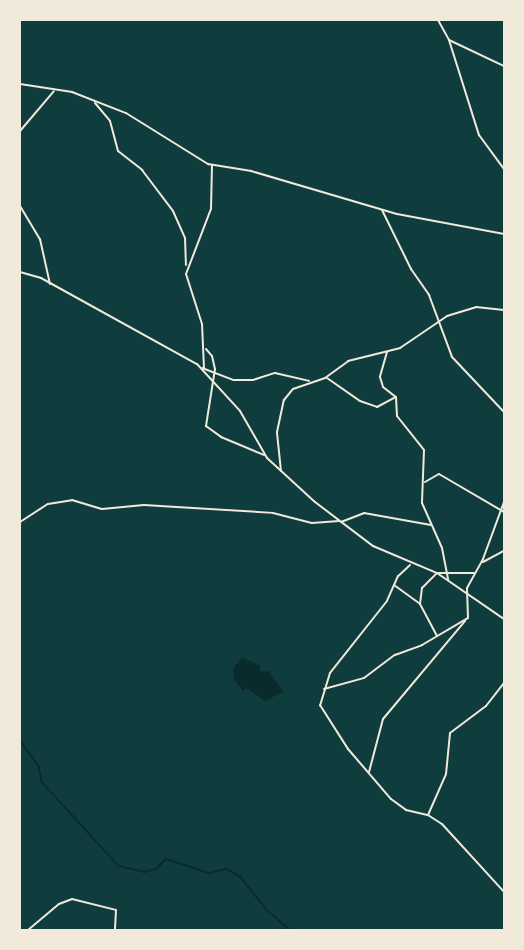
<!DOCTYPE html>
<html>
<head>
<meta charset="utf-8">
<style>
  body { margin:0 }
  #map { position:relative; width:524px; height:950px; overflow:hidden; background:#0f3d3e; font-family:Montserrat,sans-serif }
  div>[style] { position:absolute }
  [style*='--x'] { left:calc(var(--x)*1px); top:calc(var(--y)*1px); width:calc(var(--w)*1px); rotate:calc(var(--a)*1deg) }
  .water>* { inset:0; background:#0a2a2b }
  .stream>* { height:1.5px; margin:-0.75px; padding:0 0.75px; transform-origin:0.75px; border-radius:0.75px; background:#0a2a2b }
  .minor>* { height:2px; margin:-1px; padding:0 1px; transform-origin:1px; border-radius:1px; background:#f1e9da }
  span { translate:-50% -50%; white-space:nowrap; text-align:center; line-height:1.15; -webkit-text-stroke:6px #f1e9da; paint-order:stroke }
  .frame { position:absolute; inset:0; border:21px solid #f1e9da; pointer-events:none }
</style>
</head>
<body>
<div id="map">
  <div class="water">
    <i style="clip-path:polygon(242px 657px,260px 666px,260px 672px,269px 671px,283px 692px,265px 701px,246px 688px,243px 691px,234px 679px,233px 669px)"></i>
  </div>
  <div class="stream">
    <i style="--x:20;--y:740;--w:32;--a:54"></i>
    <i style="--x:39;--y:766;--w:16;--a:79"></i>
    <i style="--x:42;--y:782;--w:114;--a:47.5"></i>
    <i style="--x:119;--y:866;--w:26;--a:13"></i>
    <i style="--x:144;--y:872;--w:12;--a:-14"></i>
    <i style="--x:156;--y:869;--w:14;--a:-45"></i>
    <i style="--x:166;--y:859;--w:45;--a:18"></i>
    <i style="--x:209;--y:873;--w:18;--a:-13"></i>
    <i style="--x:227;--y:869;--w:16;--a:30"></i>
    <i style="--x:241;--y:877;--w:42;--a:51.8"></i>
    <i style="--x:267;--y:910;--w:30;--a:41"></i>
  </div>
  <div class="minor">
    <i style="--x:438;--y:20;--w:23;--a:61"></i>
    <i style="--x:449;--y:40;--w:100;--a:72.5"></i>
    <i style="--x:479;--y:135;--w:42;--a:53.7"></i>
    <i style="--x:449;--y:40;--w:61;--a:25.3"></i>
    <i style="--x:20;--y:84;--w:53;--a:8.7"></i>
    <i style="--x:72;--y:92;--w:58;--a:21.3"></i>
    <i style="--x:126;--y:113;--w:97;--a:31.9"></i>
    <i style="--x:208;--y:164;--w:44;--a:9.2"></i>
    <i style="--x:251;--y:171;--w:152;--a:16.4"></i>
    <i style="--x:397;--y:214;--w:109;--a:10.6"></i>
    <i style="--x:95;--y:103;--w:23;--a:50"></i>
    <i style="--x:110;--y:121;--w:31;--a:75"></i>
    <i style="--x:118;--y:151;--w:31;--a:38"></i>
    <i style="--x:142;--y:170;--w:51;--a:52.9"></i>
    <i style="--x:173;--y:211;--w:30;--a:66"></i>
    <i style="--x:185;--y:238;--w:27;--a:88"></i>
    <i style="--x:20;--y:131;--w:52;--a:-49.6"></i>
    <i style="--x:20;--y:206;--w:39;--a:59"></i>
    <i style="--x:40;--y:239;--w:46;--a:77.5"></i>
    <i style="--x:382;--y:210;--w:66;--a:63.8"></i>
    <i style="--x:411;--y:269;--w:32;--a:55"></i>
    <i style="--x:429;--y:295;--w:66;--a:69.6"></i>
    <i style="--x:452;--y:357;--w:76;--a:46.6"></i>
    <i style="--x:20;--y:272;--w:22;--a:16"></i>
    <i style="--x:41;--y:278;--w:178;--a:28.9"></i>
    <i style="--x:197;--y:364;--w:64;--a:47.5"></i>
    <i style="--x:240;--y:411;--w:54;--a:60.1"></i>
    <i style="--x:267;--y:458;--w:65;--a:42.5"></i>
    <i style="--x:315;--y:502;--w:73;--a:37.2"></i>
    <i style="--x:373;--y:546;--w:69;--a:22.9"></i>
    <i style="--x:437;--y:573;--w:81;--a:34.5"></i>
    <i style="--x:206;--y:349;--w:9;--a:49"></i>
    <i style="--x:212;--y:356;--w:13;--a:77"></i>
    <i style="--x:215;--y:369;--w:58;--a:99"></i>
    <i style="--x:206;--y:426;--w:19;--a:36"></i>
    <i style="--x:221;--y:437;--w:47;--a:22.7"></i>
    <i style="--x:387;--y:352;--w:26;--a:106"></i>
    <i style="--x:380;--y:377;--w:10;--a:73"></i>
    <i style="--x:383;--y:387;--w:16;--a:38"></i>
    <i style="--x:396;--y:397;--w:19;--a:87"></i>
    <i style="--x:397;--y:416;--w:43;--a:51.5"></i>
    <i style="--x:424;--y:450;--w:53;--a:92.2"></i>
    <i style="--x:422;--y:503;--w:49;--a:66"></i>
    <i style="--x:442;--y:548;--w:33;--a:79"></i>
    <i style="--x:202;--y:368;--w:34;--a:21"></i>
    <i style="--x:234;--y:380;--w:19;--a:0"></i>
    <i style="--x:253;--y:380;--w:23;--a:-18"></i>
    <i style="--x:275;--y:373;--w:35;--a:13"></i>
    <i style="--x:204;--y:368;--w:44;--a:-92.6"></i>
    <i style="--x:202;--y:324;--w:52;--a:-107.7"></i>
    <i style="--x:186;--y:274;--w:70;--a:-69"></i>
    <i style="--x:211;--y:209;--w:44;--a:-88.7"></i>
    <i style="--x:327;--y:378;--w:40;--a:34.9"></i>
    <i style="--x:360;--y:401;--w:18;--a:19"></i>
    <i style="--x:377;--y:407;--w:21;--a:-28"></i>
    <i style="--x:281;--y:471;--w:39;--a:-96"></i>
    <i style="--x:277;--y:432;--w:33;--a:-78"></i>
    <i style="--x:284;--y:400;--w:14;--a:-51"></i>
    <i style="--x:293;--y:389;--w:34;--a:-19"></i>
    <i style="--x:325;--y:378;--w:29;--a:-36"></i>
    <i style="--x:348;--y:361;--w:54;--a:-14"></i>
    <i style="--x:400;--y:348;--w:57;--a:-34.2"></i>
    <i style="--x:447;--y:316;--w:30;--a:-17"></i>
    <i style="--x:476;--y:307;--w:28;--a:6"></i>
    <i style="--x:425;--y:482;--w:16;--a:-30"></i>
    <i style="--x:439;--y:474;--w:75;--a:30.3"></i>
    <i style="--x:20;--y:522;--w:33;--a:-33"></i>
    <i style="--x:48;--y:504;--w:24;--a:-9"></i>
    <i style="--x:72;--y:500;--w:31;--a:17"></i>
    <i style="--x:102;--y:509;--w:42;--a:-5.4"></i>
    <i style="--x:144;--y:505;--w:129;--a:3.5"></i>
    <i style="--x:273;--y:513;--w:40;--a:14.4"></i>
    <i style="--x:312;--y:523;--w:27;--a:-4"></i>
    <i style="--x:341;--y:522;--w:25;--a:-21"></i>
    <i style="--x:364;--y:513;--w:68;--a:10.2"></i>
    <i style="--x:483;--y:562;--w:24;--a:-28"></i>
    <i style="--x:410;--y:565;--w:16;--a:137"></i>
    <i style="--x:398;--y:576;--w:27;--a:114"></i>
    <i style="--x:387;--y:601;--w:92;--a:128.4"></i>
    <i style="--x:330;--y:673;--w:34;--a:107"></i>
    <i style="--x:320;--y:705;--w:52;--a:57.5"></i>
    <i style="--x:348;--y:749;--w:66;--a:49.3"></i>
    <i style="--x:391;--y:799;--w:19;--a:36"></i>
    <i style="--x:406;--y:810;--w:23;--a:13"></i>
    <i style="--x:428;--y:815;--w:17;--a:33"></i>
    <i style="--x:442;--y:824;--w:92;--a:47.6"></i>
    <i style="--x:394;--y:585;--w:32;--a:36"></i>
    <i style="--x:420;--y:604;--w:36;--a:62"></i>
    <i style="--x:420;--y:604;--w:16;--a:-83"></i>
    <i style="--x:422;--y:588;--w:21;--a:-45"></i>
    <i style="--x:437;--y:573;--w:37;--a:0"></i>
    <i style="--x:324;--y:689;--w:41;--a:-15.4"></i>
    <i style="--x:364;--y:678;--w:39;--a:-37"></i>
    <i style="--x:395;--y:655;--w:29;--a:-20"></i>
    <i style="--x:422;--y:645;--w:53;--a:-30.4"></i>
    <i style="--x:468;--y:618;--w:30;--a:-92"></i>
    <i style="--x:467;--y:588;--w:33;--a:-61"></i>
    <i style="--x:483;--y:559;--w:61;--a:-69.8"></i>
    <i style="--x:369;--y:772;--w:55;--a:-75.2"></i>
    <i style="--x:383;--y:719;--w:128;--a:-50.1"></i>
    <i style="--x:428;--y:815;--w:45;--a:-66.3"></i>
    <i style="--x:446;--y:774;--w:41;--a:-84.4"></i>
    <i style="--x:450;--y:733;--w:45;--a:-36.9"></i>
    <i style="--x:486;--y:706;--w:29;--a:-52"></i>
    <i style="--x:28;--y:930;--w:40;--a:-40"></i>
    <i style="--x:59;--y:904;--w:14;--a:-21"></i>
    <i style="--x:72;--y:899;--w:45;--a:14"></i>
    <i style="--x:116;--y:910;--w:20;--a:93"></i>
  </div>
  <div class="frame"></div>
</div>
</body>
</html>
